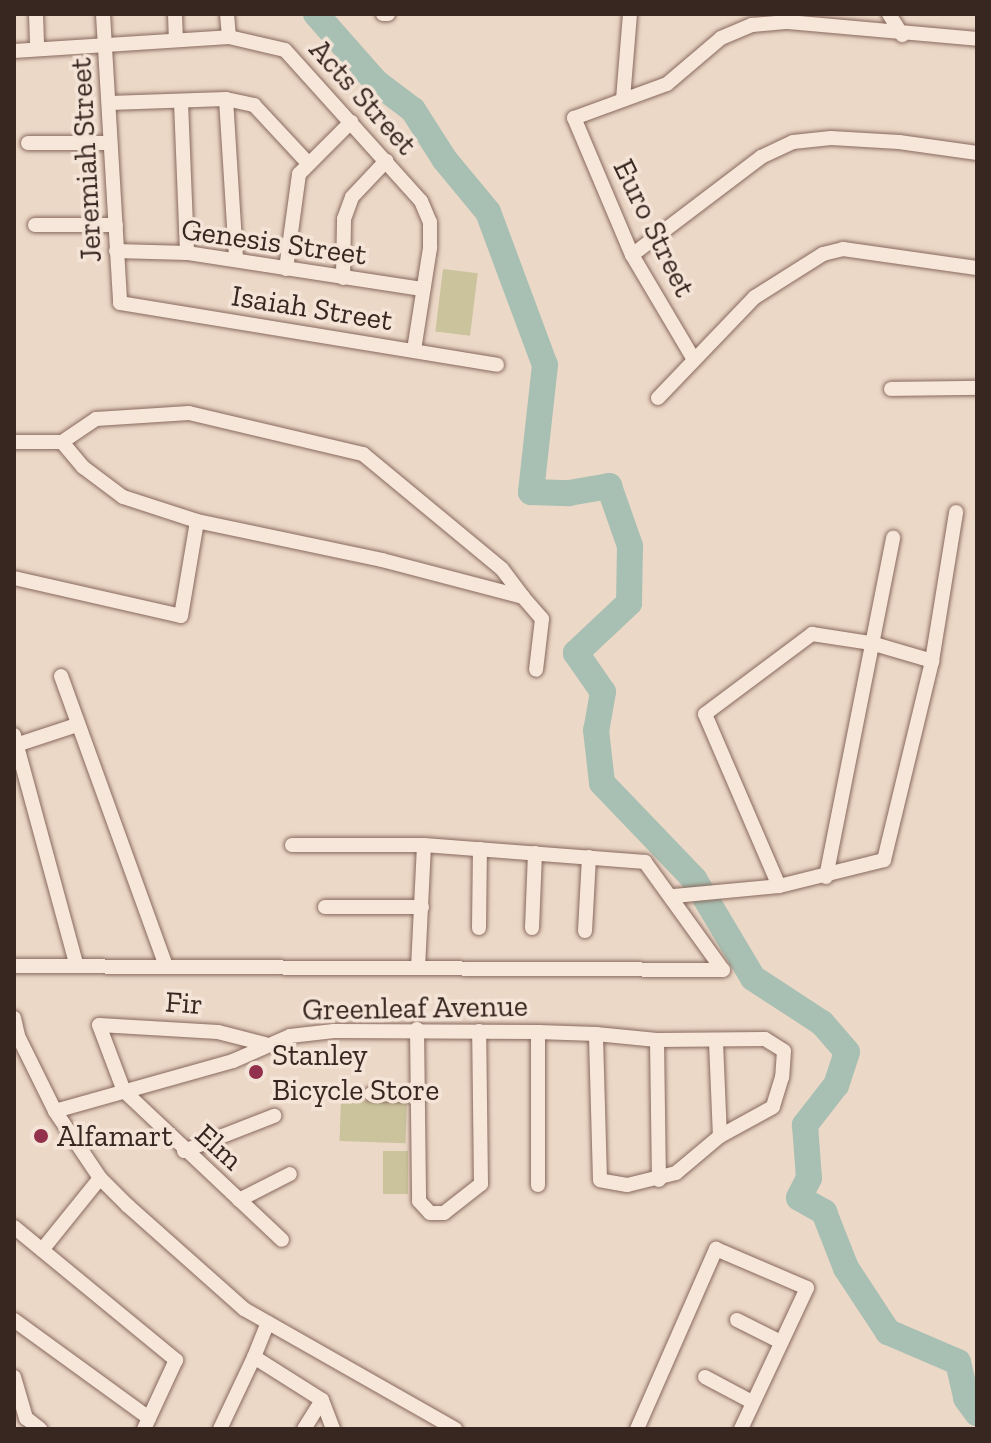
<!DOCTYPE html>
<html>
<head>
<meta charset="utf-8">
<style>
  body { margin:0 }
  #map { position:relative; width:991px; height:1443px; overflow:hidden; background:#ecd8c7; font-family:"Zilla Slab",serif }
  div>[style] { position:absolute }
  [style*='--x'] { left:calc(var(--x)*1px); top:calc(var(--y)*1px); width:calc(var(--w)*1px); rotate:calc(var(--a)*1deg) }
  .green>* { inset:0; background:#cac39c; transform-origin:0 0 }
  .river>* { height:26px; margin:-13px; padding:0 13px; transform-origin:13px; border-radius:13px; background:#a8c0b3 }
  .building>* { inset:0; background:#c88b80; transform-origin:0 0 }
  .roads { filter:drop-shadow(0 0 2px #87695e) drop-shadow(0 0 2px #87695e) }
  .street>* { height:14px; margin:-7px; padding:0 7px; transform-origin:7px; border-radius:7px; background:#f7e7da }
  .dots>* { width:22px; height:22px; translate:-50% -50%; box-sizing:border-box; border:4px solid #f4e4d7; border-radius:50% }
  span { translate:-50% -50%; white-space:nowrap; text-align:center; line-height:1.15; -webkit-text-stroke:7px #f4e4d7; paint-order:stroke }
  .street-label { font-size:30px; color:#382620 }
  .poi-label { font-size:30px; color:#382620 }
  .left { translate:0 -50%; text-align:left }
  .frame { position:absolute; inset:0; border:16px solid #382620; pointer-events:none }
</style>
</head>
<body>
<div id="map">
  <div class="green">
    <i style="left:443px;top:269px;width:35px;height:63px;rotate:7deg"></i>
    <i style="left:341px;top:1100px;width:66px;height:41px;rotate:2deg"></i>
    <i style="left:383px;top:1151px;width:25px;height:43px"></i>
  </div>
  <div class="river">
    <i style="--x:316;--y:14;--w:91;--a:48.6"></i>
    <i style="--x:376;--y:82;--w:46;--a:37.1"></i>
    <i style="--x:413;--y:110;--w:59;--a:57.4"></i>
    <i style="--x:445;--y:160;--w:67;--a:50.4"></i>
    <i style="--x:488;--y:212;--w:163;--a:69.6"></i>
    <i style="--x:545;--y:365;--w:128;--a:96.3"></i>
    <i style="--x:531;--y:492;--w:38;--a:2"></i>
    <i style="--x:569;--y:493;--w:41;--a:-9.9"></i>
    <i style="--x:609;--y:486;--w:64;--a:70.7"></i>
    <i style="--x:630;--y:546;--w:57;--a:91"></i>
    <i style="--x:629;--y:603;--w:73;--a:136.7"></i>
    <i style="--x:576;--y:653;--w:47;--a:55.3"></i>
    <i style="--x:603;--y:692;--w:39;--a:100"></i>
    <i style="--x:596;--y:730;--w:53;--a:83.5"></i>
    <i style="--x:602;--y:783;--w:133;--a:46.2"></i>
    <i style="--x:694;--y:879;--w:115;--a:59.2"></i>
    <i style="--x:753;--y:978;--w:82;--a:33.1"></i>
    <i style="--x:822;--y:1023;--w:38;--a:49"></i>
    <i style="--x:847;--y:1052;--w:35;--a:108"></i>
    <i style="--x:836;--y:1085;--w:51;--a:127.8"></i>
    <i style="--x:805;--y:1125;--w:53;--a:85.7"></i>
    <i style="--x:809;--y:1178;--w:22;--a:117"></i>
    <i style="--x:799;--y:1198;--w:29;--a:29"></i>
    <i style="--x:824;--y:1212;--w:60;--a:68.6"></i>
    <i style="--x:846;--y:1268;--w:77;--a:56.7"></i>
    <i style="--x:888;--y:1332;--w:76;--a:23.2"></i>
    <i style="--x:958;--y:1362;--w:37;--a:77"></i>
    <i style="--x:966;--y:1398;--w:19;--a:54"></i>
  </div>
  <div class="building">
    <i style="left:260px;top:1062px;width:16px;height:15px;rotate:68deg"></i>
  </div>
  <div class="roads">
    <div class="street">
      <i style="--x:36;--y:14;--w:33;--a:88"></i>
      <i style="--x:103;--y:14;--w:289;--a:86.6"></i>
      <i style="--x:120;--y:303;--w:382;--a:9.3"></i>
      <i style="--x:175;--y:14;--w:24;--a:88"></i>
      <i style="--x:227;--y:14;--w:23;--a:85"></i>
      <i style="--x:383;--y:14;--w:5;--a:0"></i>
      <i style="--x:889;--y:14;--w:25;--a:58"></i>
      <i style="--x:14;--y:51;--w:215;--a:-3.7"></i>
      <i style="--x:229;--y:37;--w:57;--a:13.1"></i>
      <i style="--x:285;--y:50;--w:203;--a:48"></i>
      <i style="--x:421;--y:201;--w:23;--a:67"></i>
      <i style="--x:430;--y:222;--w:26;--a:90"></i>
      <i style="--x:430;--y:248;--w:103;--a:98.9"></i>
      <i style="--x:226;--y:99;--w:160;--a:86.4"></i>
      <i style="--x:623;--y:99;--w:85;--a:-85.3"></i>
      <i style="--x:181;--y:102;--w:151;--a:87.7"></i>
      <i style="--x:109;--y:103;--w:117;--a:-2"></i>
      <i style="--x:226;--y:99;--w:29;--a:12"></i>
      <i style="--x:254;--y:105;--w:78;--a:47.1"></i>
      <i style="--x:28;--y:143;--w:81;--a:0"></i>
      <i style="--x:35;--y:225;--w:81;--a:0"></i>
      <i style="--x:116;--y:251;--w:71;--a:1.6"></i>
      <i style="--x:187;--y:253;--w:239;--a:8.7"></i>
      <i style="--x:632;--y:255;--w:162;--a:-37.2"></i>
      <i style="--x:761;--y:157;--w:35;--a:-25"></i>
      <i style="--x:793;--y:142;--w:38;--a:-6"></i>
      <i style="--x:831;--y:138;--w:68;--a:3.4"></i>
      <i style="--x:899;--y:142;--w:79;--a:8"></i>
      <i style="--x:286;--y:269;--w:96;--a:-82.2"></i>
      <i style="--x:299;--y:174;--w:74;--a:-45"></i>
      <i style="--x:343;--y:278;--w:59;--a:-89"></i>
      <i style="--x:344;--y:219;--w:23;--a:-70"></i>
      <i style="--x:352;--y:197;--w:50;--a:-46.6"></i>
      <i style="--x:693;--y:358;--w:120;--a:-120.6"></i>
      <i style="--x:632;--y:255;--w:149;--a:-112.9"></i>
      <i style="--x:574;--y:118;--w:99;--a:-20.1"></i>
      <i style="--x:667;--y:84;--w:71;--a:-40.4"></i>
      <i style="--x:721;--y:38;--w:34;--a:-23"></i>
      <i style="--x:752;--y:25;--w:36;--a:-5"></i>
      <i style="--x:788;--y:22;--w:190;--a:5.1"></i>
      <i style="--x:891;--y:389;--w:86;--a:-0.7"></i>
      <i style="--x:658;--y:398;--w:140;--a:-46.2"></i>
      <i style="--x:755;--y:297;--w:80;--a:-32.3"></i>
      <i style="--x:823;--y:254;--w:21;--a:-14"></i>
      <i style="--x:843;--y:249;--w:135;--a:8.1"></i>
      <i style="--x:14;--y:442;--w:48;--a:0"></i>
      <i style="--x:62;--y:442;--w:41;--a:-34.1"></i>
      <i style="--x:96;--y:419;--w:93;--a:-3.7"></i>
      <i style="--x:189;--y:413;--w:179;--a:13.3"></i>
      <i style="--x:363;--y:454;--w:180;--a:39.6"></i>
      <i style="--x:502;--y:569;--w:35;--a:53"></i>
      <i style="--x:197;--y:521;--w:189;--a:11.9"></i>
      <i style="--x:382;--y:560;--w:146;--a:14.7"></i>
      <i style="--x:523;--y:597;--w:29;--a:49"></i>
      <i style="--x:542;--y:619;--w:51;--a:96.7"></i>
      <i style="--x:14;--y:578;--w:171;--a:12.8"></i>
      <i style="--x:181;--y:616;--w:96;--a:-80.4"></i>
      <i style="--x:197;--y:521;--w:78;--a:-162"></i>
      <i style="--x:123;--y:497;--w:50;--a:-143.1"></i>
      <i style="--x:83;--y:467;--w:33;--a:-130"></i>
      <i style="--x:61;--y:676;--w:308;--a:70.1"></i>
      <i style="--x:14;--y:735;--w:236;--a:74.8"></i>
      <i style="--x:16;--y:745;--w:64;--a:-18.2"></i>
      <i style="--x:292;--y:845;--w:132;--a:0"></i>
      <i style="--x:424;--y:845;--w:222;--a:4.4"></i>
      <i style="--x:645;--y:862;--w:133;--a:54.2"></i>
      <i style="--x:826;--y:877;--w:346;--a:-78.8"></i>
      <i style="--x:779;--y:886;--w:187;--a:-113.3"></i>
      <i style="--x:705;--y:714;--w:134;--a:-36.8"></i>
      <i style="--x:812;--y:634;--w:60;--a:8.7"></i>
      <i style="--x:871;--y:643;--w:64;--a:16.4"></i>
      <i style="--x:674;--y:896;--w:105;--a:-5.4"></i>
      <i style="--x:779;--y:886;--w:108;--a:-13.9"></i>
      <i style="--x:884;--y:860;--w:205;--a:-76.4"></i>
      <i style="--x:932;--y:661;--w:151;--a:-80.8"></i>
      <i style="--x:325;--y:907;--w:97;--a:0"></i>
      <i style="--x:479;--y:928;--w:79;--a:-89.3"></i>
      <i style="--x:532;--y:928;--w:75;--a:-87.7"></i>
      <i style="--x:585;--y:931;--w:74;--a:-86.9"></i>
      <i style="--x:14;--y:966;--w:709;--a:0.32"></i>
      <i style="--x:418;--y:968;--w:123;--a:-87.2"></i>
      <i style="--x:14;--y:1018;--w:18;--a:77"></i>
      <i style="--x:18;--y:1036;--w:84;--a:63.7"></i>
      <i style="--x:55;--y:1111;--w:81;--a:56.1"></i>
      <i style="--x:100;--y:1178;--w:40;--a:45"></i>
      <i style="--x:128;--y:1206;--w:155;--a:41.6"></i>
      <i style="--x:244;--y:1309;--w:243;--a:29.6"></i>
      <i style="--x:417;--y:1029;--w:172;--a:89.3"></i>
      <i style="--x:419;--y:1201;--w:16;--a:47"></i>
      <i style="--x:430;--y:1213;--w:14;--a:0"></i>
      <i style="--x:444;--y:1213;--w:47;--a:-38.1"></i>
      <i style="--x:481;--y:1184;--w:153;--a:-90.7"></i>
      <i style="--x:657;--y:1040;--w:140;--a:89.2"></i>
      <i style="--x:716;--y:1042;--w:94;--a:87.6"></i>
      <i style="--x:265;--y:1044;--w:49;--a:-165.7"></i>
      <i style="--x:218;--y:1032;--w:119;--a:-176.6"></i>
      <i style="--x:99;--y:1025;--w:71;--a:69.3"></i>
      <i style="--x:124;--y:1091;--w:217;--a:43.3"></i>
      <i style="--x:371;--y:1094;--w:50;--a:1.1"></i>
      <i style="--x:55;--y:1111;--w:185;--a:-15.7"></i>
      <i style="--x:233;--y:1061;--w:62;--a:-23.7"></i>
      <i style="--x:290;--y:1036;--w:44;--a:-6.5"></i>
      <i style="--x:334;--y:1031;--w:204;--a:0.3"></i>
      <i style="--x:538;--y:1032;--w:58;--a:2"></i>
      <i style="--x:596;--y:1034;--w:61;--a:5.6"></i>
      <i style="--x:657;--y:1040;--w:108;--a:-0.5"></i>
      <i style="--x:765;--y:1039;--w:22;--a:32"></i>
      <i style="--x:784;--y:1051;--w:26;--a:94"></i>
      <i style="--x:782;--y:1077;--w:31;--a:107"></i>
      <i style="--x:773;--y:1107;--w:60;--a:151.3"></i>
      <i style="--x:720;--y:1136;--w:57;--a:139.9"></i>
      <i style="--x:676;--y:1173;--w:50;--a:166.2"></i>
      <i style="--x:627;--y:1185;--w:27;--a:-170"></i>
      <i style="--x:600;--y:1180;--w:146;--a:-91.6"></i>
      <i style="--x:184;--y:1151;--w:97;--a:-21.3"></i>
      <i style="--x:538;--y:1185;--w:153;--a:-90"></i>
      <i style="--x:239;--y:1200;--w:57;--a:-27"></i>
      <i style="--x:14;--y:1227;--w:210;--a:39.4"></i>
      <i style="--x:176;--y:1360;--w:76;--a:114.9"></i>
      <i style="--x:42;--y:1250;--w:92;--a:-51.1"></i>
      <i style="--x:14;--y:1320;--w:167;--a:36"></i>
      <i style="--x:737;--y:1320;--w:49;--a:26.6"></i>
      <i style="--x:254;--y:1357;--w:37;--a:-68"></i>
      <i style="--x:14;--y:1377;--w:43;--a:73.7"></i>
      <i style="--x:26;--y:1418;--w:18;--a:38"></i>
      <i style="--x:705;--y:1377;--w:53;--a:28"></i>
      <i style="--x:220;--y:1429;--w:80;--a:-64.7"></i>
      <i style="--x:254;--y:1357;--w:80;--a:32.3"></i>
      <i style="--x:322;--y:1400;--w:31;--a:69"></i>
      <i style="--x:304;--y:1429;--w:34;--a:-58"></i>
      <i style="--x:637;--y:1429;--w:197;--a:-66.3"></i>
      <i style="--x:716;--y:1249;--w:99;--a:23.2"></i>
      <i style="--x:807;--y:1288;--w:156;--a:115.1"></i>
    </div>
  </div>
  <div class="dots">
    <i style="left:256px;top:1072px;background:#92314b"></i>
    <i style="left:41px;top:1136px;background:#92314b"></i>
  </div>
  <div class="street-label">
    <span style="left:363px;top:97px;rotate:48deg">Acts Street</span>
    <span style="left:86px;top:160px;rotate:-93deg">Jeremiah Street</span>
    <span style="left:654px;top:228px;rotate:64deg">Euro Street</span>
    <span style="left:274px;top:242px;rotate:8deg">Genesis Street</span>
    <span style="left:312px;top:308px;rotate:9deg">Isaiah Street</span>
    <span style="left:184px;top:1003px;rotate:4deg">Fir</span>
    <span style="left:415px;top:1008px;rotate:-1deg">Greenleaf Avenue</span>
    <span style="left:219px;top:1147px;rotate:42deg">Elm</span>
  </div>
  <div class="poi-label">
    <span class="left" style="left:272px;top:1072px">Stanley<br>Bicycle Store</span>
    <span class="left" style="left:57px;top:1136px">Alfamart</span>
  </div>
  <div class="frame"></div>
</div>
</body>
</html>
